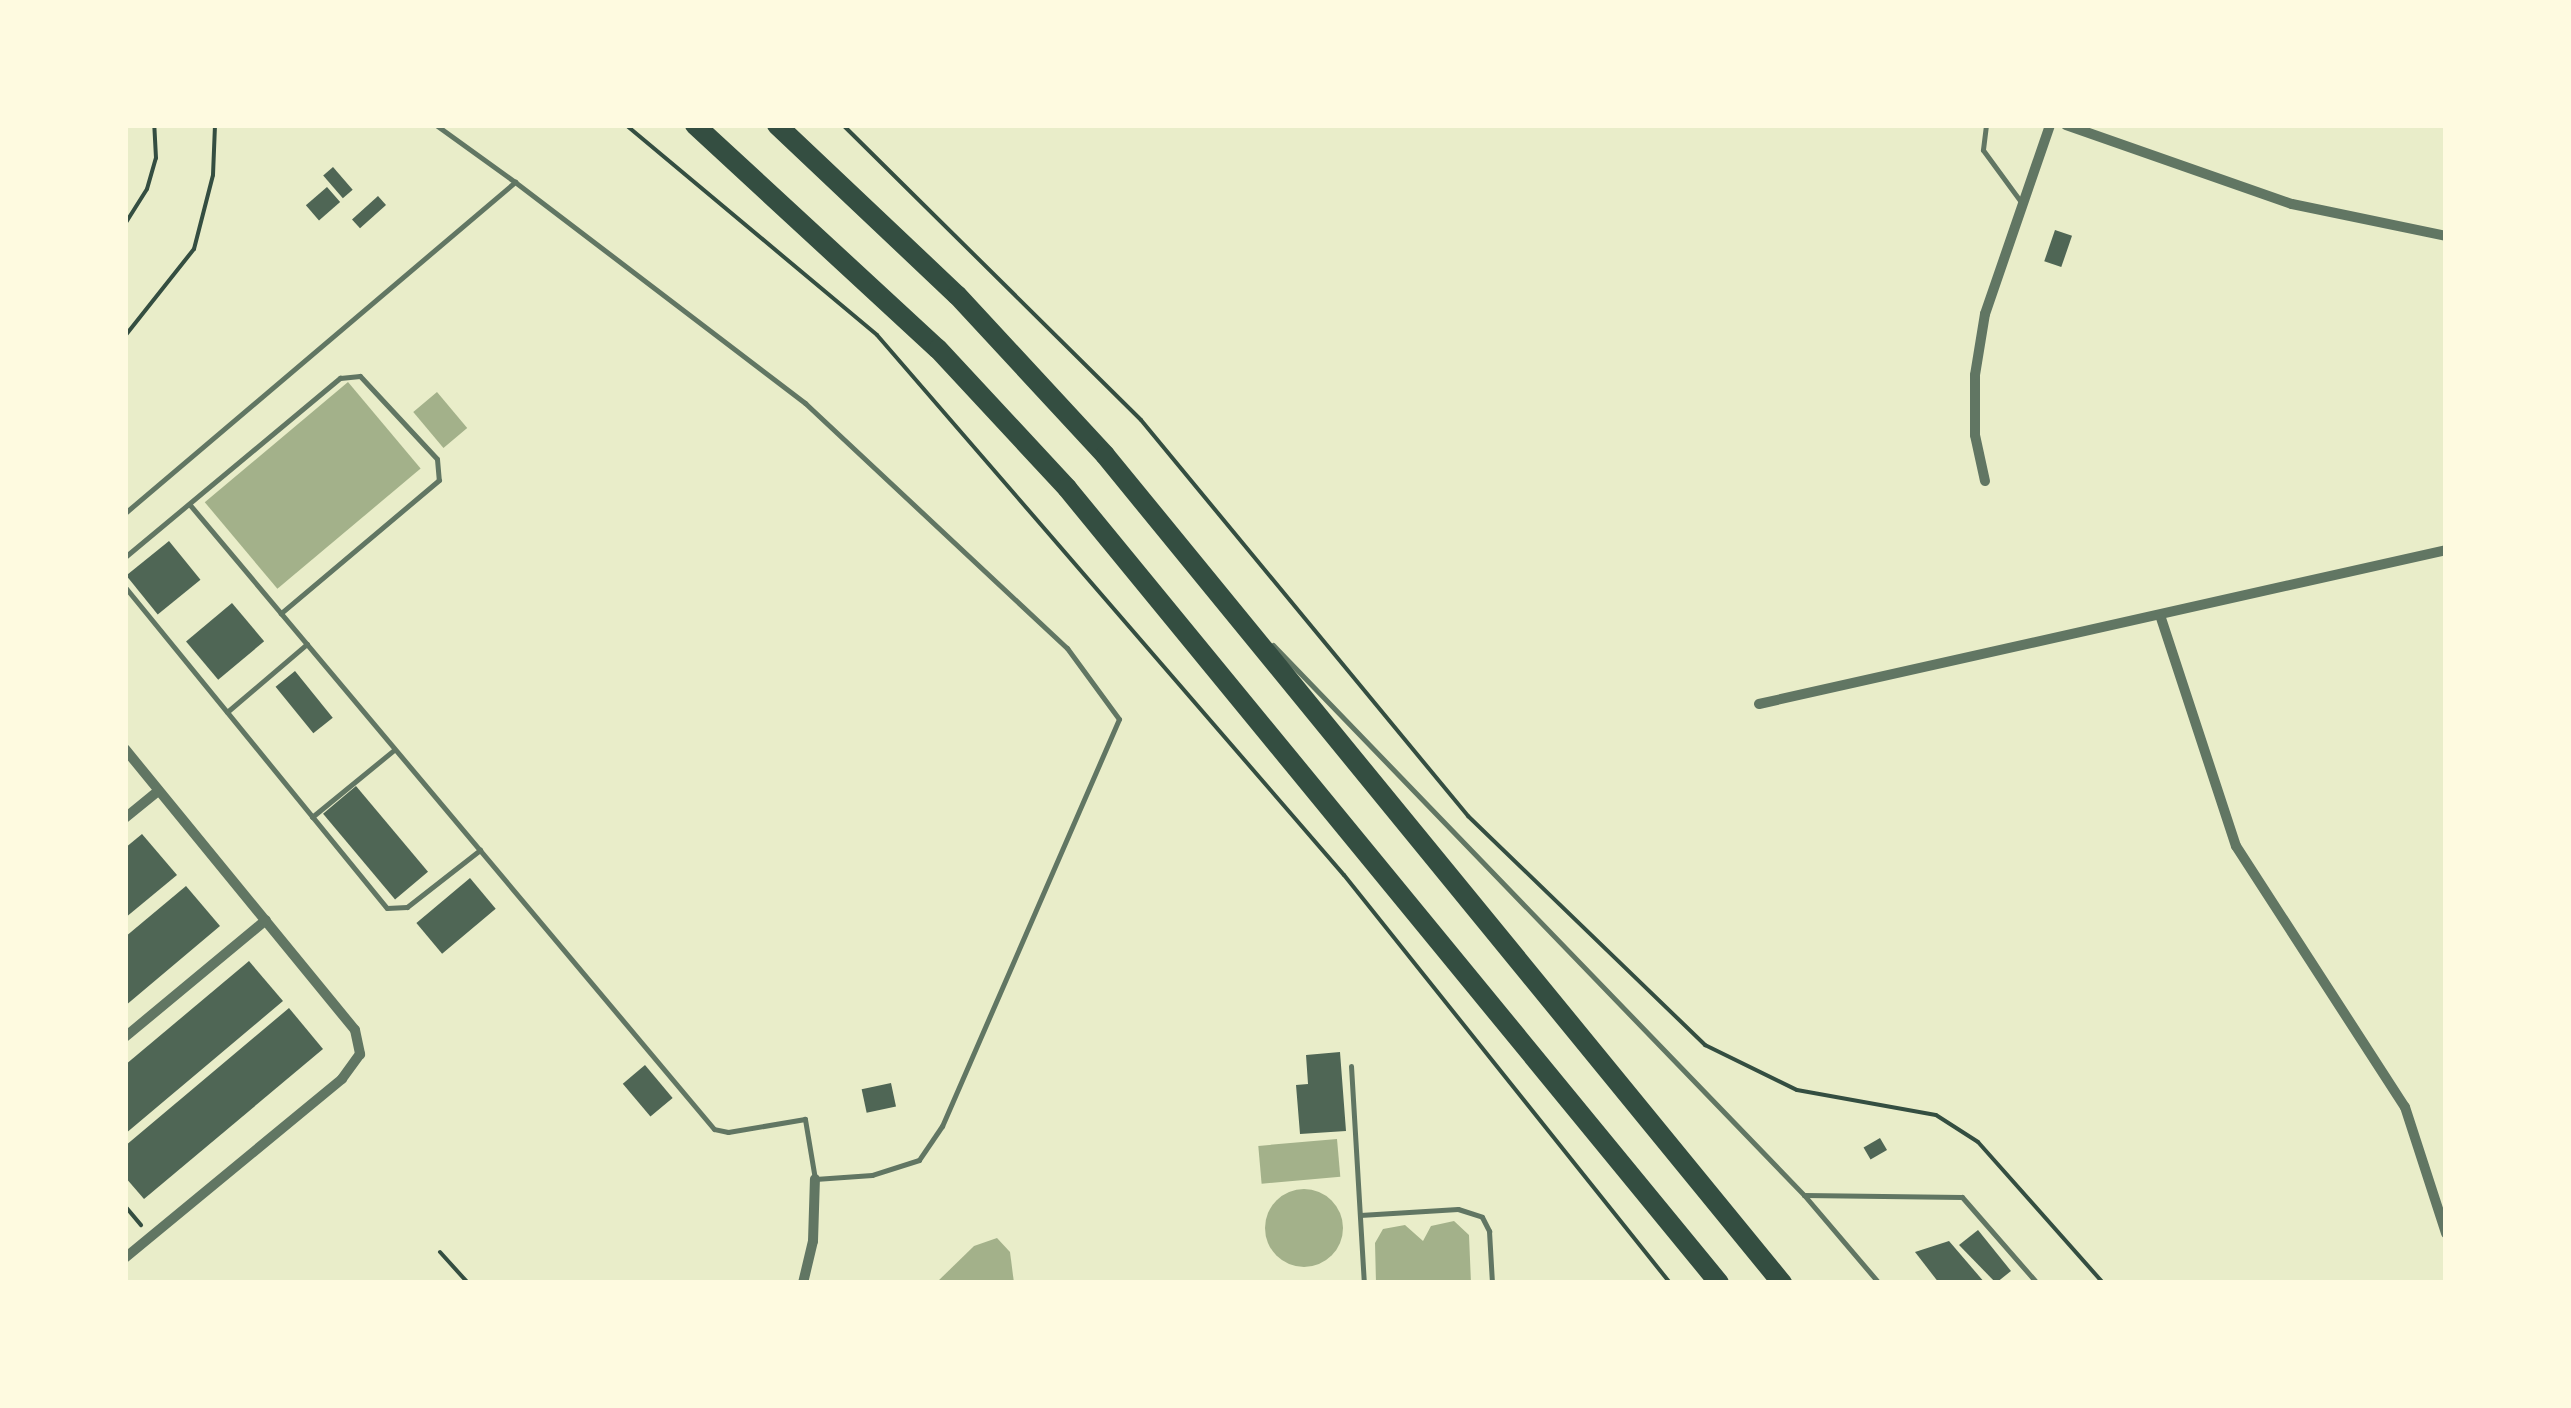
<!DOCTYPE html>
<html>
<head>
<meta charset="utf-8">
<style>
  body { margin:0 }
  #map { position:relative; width:2571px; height:1408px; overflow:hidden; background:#e9edc9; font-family:"Exo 2",sans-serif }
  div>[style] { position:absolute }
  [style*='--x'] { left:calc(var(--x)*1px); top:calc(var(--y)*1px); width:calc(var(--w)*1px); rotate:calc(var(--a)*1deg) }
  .water>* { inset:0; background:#a3b18a; transform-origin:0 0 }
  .round { border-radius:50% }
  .building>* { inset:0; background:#4f6655; transform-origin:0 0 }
  .path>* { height:4px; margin:-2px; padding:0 2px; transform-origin:2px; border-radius:2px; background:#344e41 }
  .service>* { height:5px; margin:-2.5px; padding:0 2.5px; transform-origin:2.5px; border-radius:2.5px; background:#617663 }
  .minor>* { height:10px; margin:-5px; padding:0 5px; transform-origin:5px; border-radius:5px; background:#617663 }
  .motorway>* { height:20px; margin:-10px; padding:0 10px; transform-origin:10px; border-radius:10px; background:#344e41 }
  span { translate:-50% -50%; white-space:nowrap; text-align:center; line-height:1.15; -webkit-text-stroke:10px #fefae0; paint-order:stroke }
  .frame { position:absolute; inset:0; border:128px solid #fefae0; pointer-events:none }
</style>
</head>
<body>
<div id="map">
  <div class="water">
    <i style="left:348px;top:382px;width:113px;height:187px;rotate:50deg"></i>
    <i style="left:437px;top:392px;width:47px;height:31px;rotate:50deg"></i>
    <i style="left:1337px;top:1139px;width:38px;height:79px;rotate:85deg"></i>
    <i class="round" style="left:1265px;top:1189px;width:78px;height:78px"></i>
    <i style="clip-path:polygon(1454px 1221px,1469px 1235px,1471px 1283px,1376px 1283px,1375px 1243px,1383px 1229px,1405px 1225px,1423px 1241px,1431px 1226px)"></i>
    <i style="clip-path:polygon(997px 1238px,1010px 1252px,1014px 1283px,936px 1283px,974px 1246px)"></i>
  </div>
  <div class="building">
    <i style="left:333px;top:167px;width:30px;height:13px;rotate:49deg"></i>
    <i style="left:327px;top:187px;width:20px;height:28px;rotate:49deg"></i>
    <i style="left:378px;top:196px;width:12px;height:35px;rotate:48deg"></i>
    <i style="left:2055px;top:230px;width:18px;height:33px;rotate:19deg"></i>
    <i style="left:169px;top:541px;width:50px;height:55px;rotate:51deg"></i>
    <i style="left:232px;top:603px;width:50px;height:60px;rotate:50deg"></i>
    <i style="left:295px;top:671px;width:60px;height:25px;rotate:51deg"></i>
    <i style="left:356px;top:786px;width:112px;height:43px;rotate:50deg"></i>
    <i style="clip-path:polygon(142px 834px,177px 875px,125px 918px,125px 848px)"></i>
    <i style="left:470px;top:878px;width:40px;height:70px;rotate:50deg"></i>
    <i style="clip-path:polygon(186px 886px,220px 926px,125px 1006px,125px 937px)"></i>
    <i style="clip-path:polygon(249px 961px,283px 1001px,125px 1134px,125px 1065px)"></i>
    <i style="clip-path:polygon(289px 1008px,323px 1049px,144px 1199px,125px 1177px,125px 1146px)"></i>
    <i style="clip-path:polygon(1340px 1052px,1346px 1131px,1300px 1134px,1296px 1085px,1308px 1084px,1306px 1055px)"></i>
    <i style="left:645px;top:1065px;width:43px;height:29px;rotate:50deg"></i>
    <i style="left:891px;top:1083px;width:24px;height:30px;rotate:78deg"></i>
    <i style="left:1880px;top:1138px;width:14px;height:19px;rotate:60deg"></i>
    <i style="clip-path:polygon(1978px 1230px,2011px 1271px,1996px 1283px,1959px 1245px)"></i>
    <i style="clip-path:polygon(1949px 1241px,1985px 1283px,1939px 1283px,1915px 1252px)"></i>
  </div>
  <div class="path">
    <i style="--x:626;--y:125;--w:327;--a:39.9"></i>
    <i style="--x:877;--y:335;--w:714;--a:49.15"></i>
    <i style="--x:1344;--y:875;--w:522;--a:51.37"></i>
    <i style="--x:843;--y:125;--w:419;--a:44.7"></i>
    <i style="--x:1141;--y:420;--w:514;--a:50.45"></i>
    <i style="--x:1468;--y:816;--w:330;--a:44"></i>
    <i style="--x:1705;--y:1045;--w:102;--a:26.1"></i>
    <i style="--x:1797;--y:1090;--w:141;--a:10.2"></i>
    <i style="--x:1936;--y:1115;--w:50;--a:32.7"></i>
    <i style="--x:1978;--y:1142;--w:188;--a:48.4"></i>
    <i style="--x:125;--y:224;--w:41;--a:-57.8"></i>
    <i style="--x:147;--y:189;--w:32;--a:-74"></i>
    <i style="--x:156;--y:158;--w:33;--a:-93"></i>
    <i style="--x:125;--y:336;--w:111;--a:-51.6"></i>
    <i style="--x:194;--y:249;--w:76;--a:-75.6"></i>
    <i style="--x:213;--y:175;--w:50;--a:-87.7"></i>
    <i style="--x:125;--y:1206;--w:25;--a:50"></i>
    <i style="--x:440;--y:1252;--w:42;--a:47.9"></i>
  </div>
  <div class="service">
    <i style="--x:436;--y:125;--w:97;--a:35.8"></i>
    <i style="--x:1986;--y:125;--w:25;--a:97"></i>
    <i style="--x:1983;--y:150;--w:64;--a:53.8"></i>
    <i style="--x:125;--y:513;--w:512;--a:-40.32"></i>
    <i style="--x:515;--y:182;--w:365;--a:37.3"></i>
    <i style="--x:805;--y:403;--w:359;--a:43.1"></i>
    <i style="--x:1067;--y:648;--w:88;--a:53.8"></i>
    <i style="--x:1119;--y:719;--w:444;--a:113.5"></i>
    <i style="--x:942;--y:1126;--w:41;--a:124.1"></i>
    <i style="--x:919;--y:1160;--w:49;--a:162.3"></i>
    <i style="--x:872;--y:1175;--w:57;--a:176"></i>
    <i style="--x:815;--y:1179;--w:61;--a:-99.5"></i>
    <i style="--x:805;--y:1119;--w:78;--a:170.4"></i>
    <i style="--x:728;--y:1132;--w:14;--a:-168"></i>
    <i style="--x:714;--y:1129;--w:815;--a:-130.02"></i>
    <i style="--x:125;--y:557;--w:280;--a:-39.8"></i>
    <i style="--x:340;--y:378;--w:20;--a:-6"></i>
    <i style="--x:360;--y:376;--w:113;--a:47.1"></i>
    <i style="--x:437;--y:459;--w:21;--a:85"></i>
    <i style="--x:439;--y:480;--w:207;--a:139.9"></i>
    <i style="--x:125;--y:587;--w:414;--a:50.8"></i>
    <i style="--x:387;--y:908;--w:20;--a:-3"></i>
    <i style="--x:407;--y:907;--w:93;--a:-38"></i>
    <i style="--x:1273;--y:645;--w:765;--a:46.01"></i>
    <i style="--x:1804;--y:1195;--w:116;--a:49.6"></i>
    <i style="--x:227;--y:712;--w:105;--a:-40.4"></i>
    <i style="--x:312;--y:817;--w:106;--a:-39.3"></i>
    <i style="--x:1351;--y:1066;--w:217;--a:86.6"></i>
    <i style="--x:1804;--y:1195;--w:158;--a:0.7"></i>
    <i style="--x:1962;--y:1197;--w:114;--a:48.9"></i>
    <i style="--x:1360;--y:1215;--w:98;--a:-3.5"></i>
    <i style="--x:1458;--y:1209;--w:25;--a:18"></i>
    <i style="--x:1482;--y:1217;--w:16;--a:63"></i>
    <i style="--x:1489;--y:1231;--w:52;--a:86.7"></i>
  </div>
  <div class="minor">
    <i style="--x:2066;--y:125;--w:239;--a:19.3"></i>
    <i style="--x:2292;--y:204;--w:157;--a:11.7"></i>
    <i style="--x:1985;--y:481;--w:47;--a:-102.3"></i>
    <i style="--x:1975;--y:435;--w:60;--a:-90"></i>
    <i style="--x:1975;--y:375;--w:62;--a:-80.7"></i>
    <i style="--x:1985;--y:314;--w:200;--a:-71"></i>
    <i style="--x:2160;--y:615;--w:243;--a:71.8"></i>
    <i style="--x:2236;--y:846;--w:311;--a:57.1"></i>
    <i style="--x:2405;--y:1107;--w:133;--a:72"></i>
    <i style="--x:1759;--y:704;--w:704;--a:-12.63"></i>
    <i style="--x:125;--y:749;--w:363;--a:50.7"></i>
    <i style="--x:355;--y:1030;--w:25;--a:78"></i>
    <i style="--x:360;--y:1054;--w:31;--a:126"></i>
    <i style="--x:342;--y:1079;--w:281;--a:140.5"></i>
    <i style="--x:125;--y:818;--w:43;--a:-39.3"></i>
    <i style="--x:125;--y:1037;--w:183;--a:-39.7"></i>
    <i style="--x:803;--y:1283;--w:43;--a:-76.6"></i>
    <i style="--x:813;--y:1241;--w:62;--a:-88.2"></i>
  </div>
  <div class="motorway">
    <i style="--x:695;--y:125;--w:330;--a:42.7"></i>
    <i style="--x:938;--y:349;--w:190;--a:47.1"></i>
    <i style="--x:1067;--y:488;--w:1028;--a:50.64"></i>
    <i style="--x:777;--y:125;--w:248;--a:43.4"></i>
    <i style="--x:957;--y:295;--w:218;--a:47.2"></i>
    <i style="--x:1105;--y:455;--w:1070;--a:50.73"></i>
  </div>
  <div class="frame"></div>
</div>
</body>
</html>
